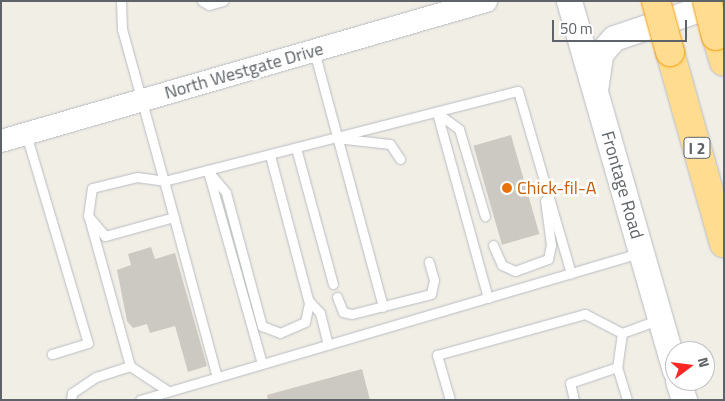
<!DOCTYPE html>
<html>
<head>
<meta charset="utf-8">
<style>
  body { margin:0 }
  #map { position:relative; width:725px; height:401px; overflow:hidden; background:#f1eee6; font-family:"Titillium Web",sans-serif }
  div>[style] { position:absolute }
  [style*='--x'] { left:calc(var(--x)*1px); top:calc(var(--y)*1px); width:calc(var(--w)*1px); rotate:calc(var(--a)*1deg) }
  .building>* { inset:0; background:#ccc9c3; transform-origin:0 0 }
  .roads { filter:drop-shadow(0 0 1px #b8bcc1) drop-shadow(0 0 1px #b8bcc1) }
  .service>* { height:9px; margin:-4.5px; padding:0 4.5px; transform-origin:4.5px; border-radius:4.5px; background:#fff }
  .tertiary>* { height:22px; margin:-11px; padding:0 11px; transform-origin:11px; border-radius:11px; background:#fff }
  .secondary>* { height:25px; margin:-12.5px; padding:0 12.5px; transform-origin:12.5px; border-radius:12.5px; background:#fff }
  .motorway>* { height:28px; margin:-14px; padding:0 14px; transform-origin:14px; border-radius:14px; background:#ffdc8f }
  .bridges { filter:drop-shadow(0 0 1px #f79a00) drop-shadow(0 0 1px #f79a00) }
  .motorway-bridge>* { height:28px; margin:-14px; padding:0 14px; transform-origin:14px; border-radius:14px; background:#ffdc8f }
  .dots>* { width:14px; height:14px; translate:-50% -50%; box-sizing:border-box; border:2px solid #fff; border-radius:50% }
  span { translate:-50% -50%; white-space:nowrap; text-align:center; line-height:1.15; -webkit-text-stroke:5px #fff; paint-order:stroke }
  .shield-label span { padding:1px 4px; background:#fff; border:1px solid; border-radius:4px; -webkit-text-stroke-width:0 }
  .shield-label { font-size:16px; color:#5d6368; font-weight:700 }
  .street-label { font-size:18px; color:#5d6368 }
  .food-label { font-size:18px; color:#c56008 }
  .left { translate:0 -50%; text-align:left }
  .frame { position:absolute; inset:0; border:2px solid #5d6368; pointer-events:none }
  .north { position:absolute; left:665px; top:341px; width:50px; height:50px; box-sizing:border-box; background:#fff; border:1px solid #bec1c3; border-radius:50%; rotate:75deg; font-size:14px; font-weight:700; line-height:20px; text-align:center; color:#5d6368 }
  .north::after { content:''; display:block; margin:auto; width:18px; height:22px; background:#fa2723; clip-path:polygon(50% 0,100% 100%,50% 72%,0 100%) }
  .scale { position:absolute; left:552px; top:20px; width:135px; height:22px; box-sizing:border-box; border:2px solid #5d6368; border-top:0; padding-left:6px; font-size:15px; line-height:18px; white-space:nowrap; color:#5d6368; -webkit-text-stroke:4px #fff; paint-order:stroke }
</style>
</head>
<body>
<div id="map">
  <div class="building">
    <i style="left:511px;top:135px;width:103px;height:39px;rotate:74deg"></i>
    <i style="clip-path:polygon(151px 247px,155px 259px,175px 253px,207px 366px,188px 372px,175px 326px,150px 333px,147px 324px,133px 328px,127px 321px,117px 270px,131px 265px,128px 254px)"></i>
    <i style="clip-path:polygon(362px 369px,370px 400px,268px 400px,267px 395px)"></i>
  </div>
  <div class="roads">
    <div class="service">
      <i style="--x:121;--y:1;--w:28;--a:88"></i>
      <i style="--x:122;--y:29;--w:158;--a:74.6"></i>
      <i style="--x:164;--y:181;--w:365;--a:-14.3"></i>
      <i style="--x:518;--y:91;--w:190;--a:73.8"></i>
      <i style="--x:202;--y:1;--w:8;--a:30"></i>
      <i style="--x:209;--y:5;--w:15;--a:-16"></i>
      <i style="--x:314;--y:51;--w:265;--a:74.9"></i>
      <i style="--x:437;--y:113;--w:192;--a:74.6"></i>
      <i style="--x:437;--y:113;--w:27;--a:36"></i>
      <i style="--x:459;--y:129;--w:91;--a:73.4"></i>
      <i style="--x:26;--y:134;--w:218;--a:73.5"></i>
      <i style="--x:88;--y:343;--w:38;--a:163"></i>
      <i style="--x:345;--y:139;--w:45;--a:6.3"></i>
      <i style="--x:390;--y:144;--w:18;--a:56"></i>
      <i style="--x:296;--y:148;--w:141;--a:74.8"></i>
      <i style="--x:207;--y:170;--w:30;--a:50"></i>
      <i style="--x:226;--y:193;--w:138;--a:74.9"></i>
      <i style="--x:262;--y:326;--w:19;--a:21"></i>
      <i style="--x:280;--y:333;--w:27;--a:-24"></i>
      <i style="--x:305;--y:322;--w:19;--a:-78"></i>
      <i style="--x:309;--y:303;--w:153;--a:-104.8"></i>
      <i style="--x:209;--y:175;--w:196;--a:74.3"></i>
      <i style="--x:174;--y:217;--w:72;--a:164.6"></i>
      <i style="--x:105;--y:236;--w:26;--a:-130"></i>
      <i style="--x:88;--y:216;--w:28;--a:-82"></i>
      <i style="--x:92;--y:188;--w:46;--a:-13.7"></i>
      <i style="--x:137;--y:177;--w:27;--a:8"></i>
      <i style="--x:164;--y:181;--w:203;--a:74.9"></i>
      <i style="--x:89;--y:218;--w:154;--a:74.5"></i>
      <i style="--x:130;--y:366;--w:45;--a:33.3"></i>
      <i style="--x:493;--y:245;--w:22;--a:66"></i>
      <i style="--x:502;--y:265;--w:14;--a:25"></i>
      <i style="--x:515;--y:271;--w:35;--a:-20"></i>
      <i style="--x:548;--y:259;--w:14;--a:-78"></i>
      <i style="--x:551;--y:245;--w:45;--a:-97.6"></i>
      <i style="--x:337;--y:297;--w:16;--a:68"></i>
      <i style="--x:343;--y:312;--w:9;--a:13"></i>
      <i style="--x:352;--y:314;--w:81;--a:-14.2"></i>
      <i style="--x:431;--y:294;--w:14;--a:-78"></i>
      <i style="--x:434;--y:280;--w:19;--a:-106"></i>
      <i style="--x:309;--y:301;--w:16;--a:47"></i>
      <i style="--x:320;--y:313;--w:32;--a:76"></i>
      <i style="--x:622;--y:333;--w:34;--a:98"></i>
      <i style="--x:617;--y:367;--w:34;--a:73"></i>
      <i style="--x:71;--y:400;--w:7;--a:-82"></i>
      <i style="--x:72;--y:393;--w:29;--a:-34"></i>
      <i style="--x:96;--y:377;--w:36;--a:-18"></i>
      <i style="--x:140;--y:400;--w:520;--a:-16.41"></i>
      <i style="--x:450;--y:400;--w:47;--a:-106.1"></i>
      <i style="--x:437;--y:355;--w:154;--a:-15.5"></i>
      <i style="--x:585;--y:314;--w:42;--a:27.2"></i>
      <i style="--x:622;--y:333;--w:40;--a:-20.2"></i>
      <i style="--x:574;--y:400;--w:17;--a:-103"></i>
      <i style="--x:570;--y:383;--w:50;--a:-18.8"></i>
    </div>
    <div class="tertiary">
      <i style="--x:1;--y:141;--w:505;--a:-16.1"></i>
    </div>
    <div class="secondary">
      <i style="--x:569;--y:1;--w:384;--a:74"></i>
      <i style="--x:596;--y:84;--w:30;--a:-82"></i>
      <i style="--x:600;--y:54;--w:21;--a:-49"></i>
      <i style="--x:614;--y:38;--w:115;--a:-18.7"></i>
      <i style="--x:678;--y:381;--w:20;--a:72"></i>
    </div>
    <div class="motorway">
      <i style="--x:716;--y:36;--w:27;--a:73"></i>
      <i style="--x:670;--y:52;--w:199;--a:74.3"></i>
    </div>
  </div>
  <div class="bridges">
    <div class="motorway-bridge">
      <i style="--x:656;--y:1;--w:53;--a:74.6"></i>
      <i style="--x:707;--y:1;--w:36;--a:76"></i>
    </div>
  </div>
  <div class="dots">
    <i style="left:507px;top:188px;background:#e8710a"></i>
  </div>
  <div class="shield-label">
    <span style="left:697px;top:148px">I 2</span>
  </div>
  <div class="street-label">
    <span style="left:244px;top:71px;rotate:-16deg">North Westgate Drive</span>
    <span style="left:622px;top:185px;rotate:74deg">Frontage Road</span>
  </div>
  <div class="food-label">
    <span class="left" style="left:517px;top:188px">Chick-fil-A</span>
  </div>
  <div class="frame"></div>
  <div class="north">N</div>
  <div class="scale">50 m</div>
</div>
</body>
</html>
